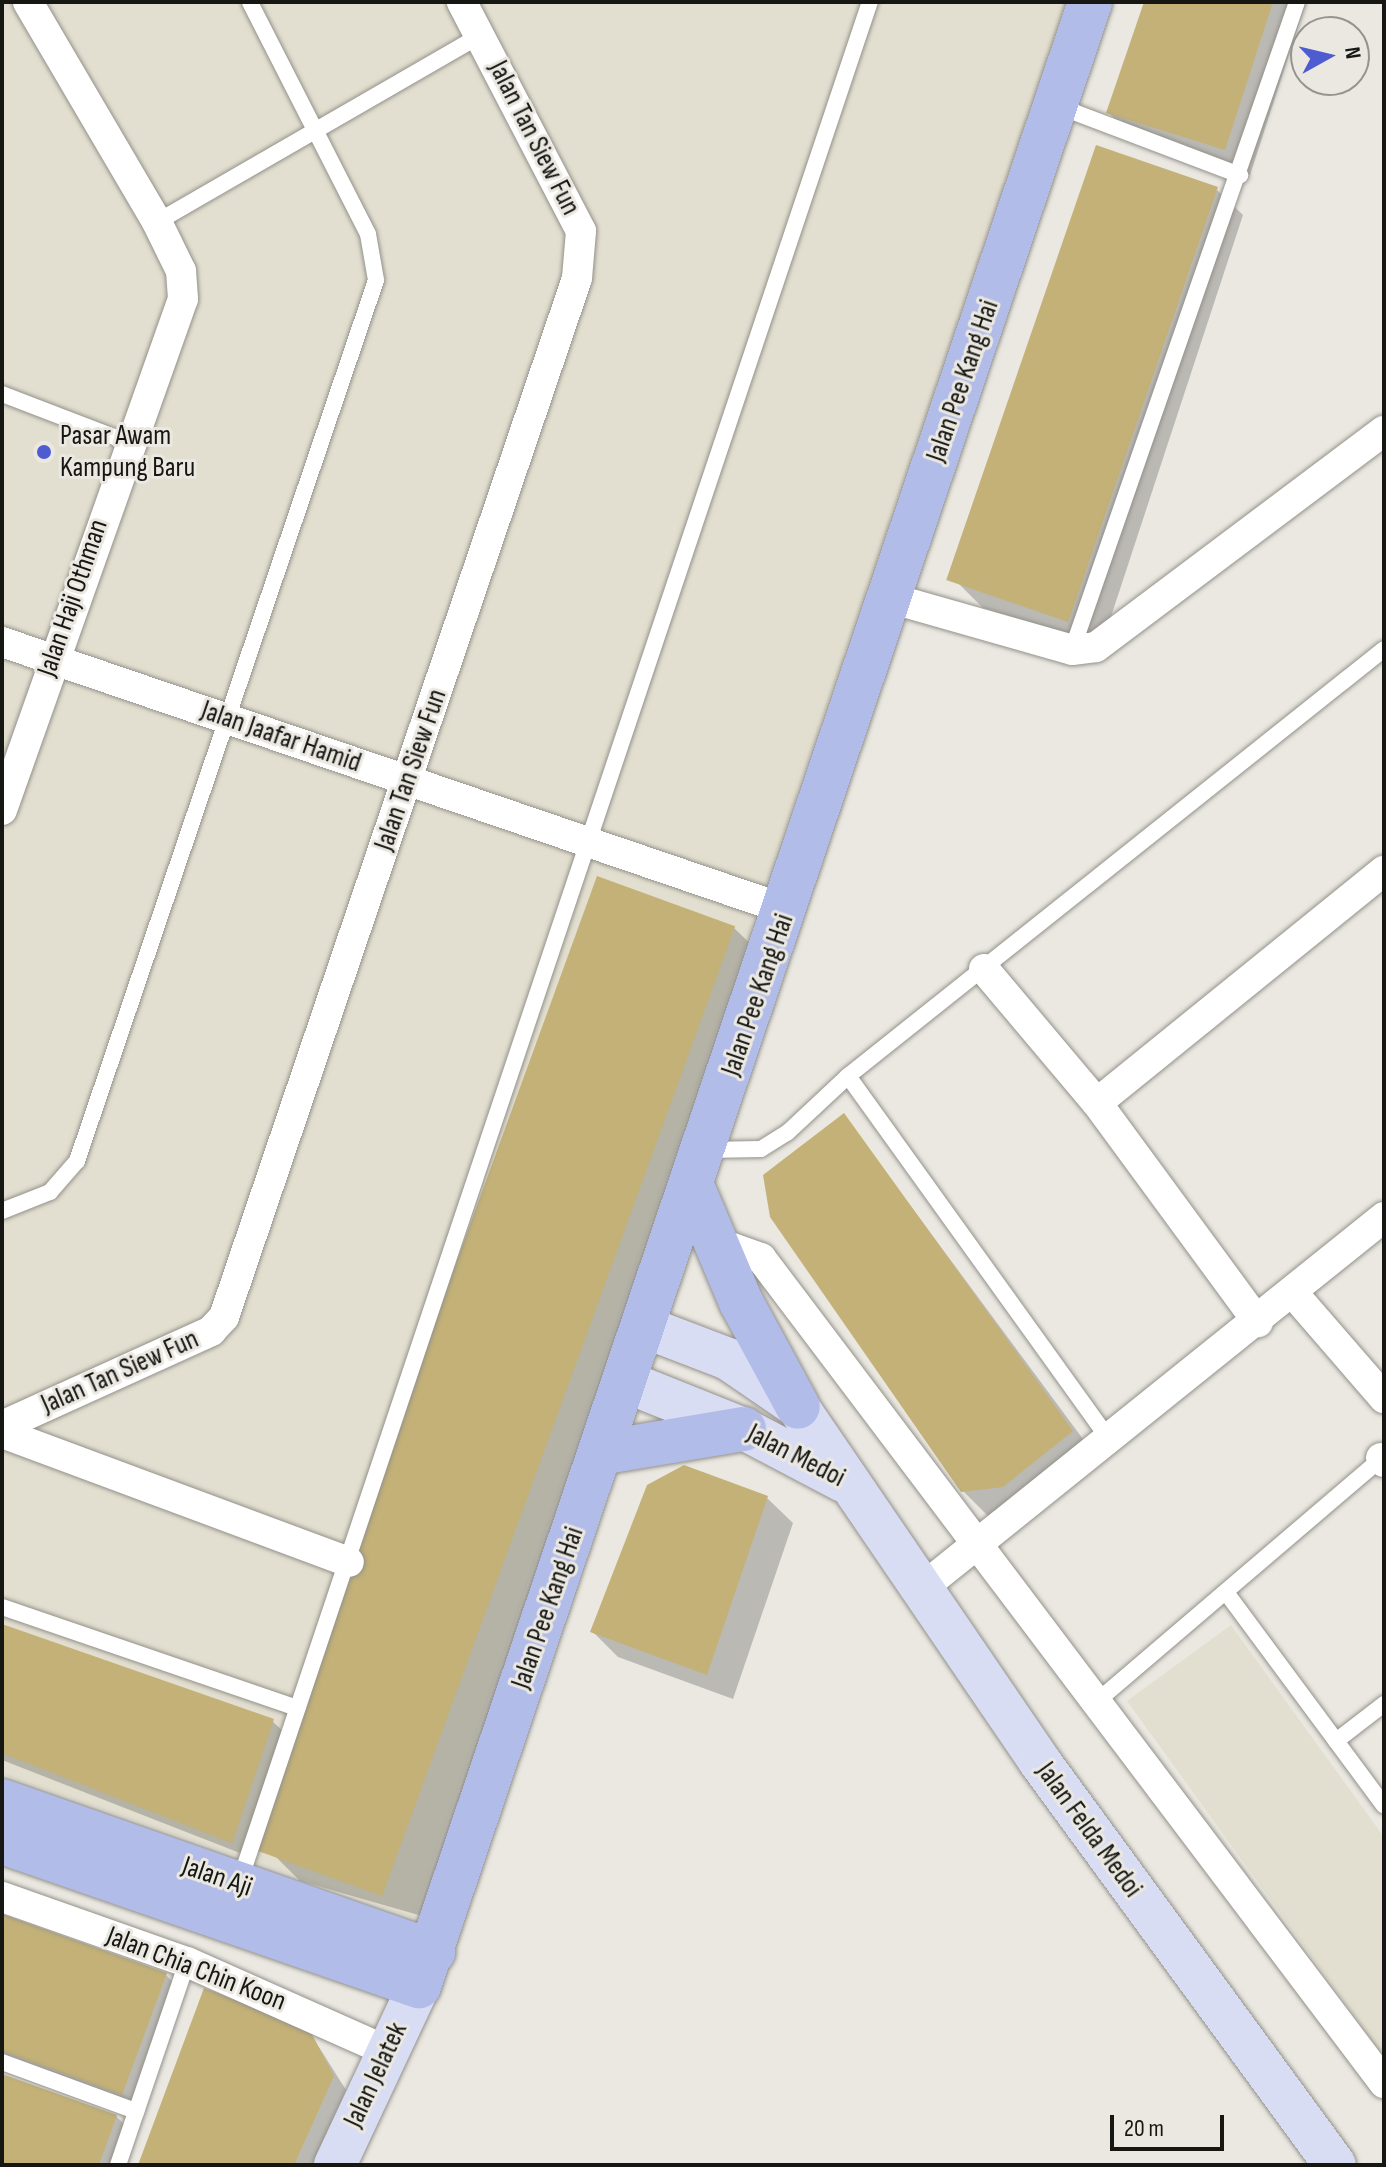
<!DOCTYPE html>
<html>
<head>
<meta charset="utf-8">
<style>
  body { margin:0 }
  #map { position:relative; width:1386px; height:2167px; overflow:hidden; background:#eae8e1; font-family:"Sofia Sans Condensed",sans-serif }
  div>[style] { position:absolute }
  [style*='--x'] { left:calc(var(--x)*1px); top:calc(var(--y)*1px); width:calc(var(--w)*1px); rotate:calc(var(--a)*1deg) }
  .built>* { inset:0; background:#e3dfd0 }
  .shadow>* { inset:0; background:#0003 }
  .building>* { inset:0; background:#c3b177; transform-origin:0 0 }
  .roads { filter:drop-shadow(0 0 2px #93918a) drop-shadow(0 0 2px #93918a) }
  .lane>* { height:16px; margin:-8px; padding:0 8px; transform-origin:8px; border-radius:8px; background:#fff }
  .street>* { height:30px; margin:-15px; padding:0 15px; transform-origin:15px; border-radius:15px; background:#fff }
  .secondary>* { height:42px; margin:-21px; padding:0 21px; transform-origin:21px; border-radius:21px; background:#d9ddf4 }
  .primary>* { height:44px; margin:-22px; padding:0 22px; transform-origin:22px; border-radius:22px; background:#b2bce9 }
  .dots>* { width:22px; height:22px; translate:-50% -50%; box-sizing:border-box; border:4px solid #eae8e1; border-radius:50% }
  span { translate:-50% -50%; white-space:nowrap; text-align:center; line-height:1.15; -webkit-text-stroke:6px #eae8e1; paint-order:stroke }
  .street-label { font-size:28px; color:#161613 }
  .poi-label { font-size:28px; color:#161613 }
  .left { translate:0 -50%; text-align:left }
  .frame { position:absolute; inset:0; border:4px solid #161613; pointer-events:none }
  .north { position:absolute; left:1290px; top:16px; width:80px; height:80px; box-sizing:border-box; background:#eae8e1; border:2px solid #95948f; border-radius:50%; rotate:82deg; font-size:22px; font-weight:700; line-height:32px; text-align:center; color:#161613 }
  .north::after { content:''; display:block; margin:auto; width:28px; height:36px; background:#4e5bd1; clip-path:polygon(50% 0,100% 100%,50% 72%,0 100%) }
  .scale { position:absolute; left:1110px; top:2115px; width:114px; height:36px; box-sizing:border-box; border:4px solid #161613; border-top:0; padding-left:10px; font-size:24px; line-height:28px; white-space:nowrap; color:#161613; -webkit-text-stroke:6px #eae8e1; paint-order:stroke }
</style>
</head>
<body>
<div id="map">
  <div class="built">
    <i style="clip-path:polygon(2px 2px,1066px 2px,414px 1918px,2px 1774px)"></i>
    <i style="clip-path:polygon(1231px 1625px,1384px 1837px,1384px 2057px,1127px 1701px)"></i>
  </div>
  <div class="shadow">
    <i style="clip-path:polygon(1146px 2px,1306px 2px,1250px 175px,1134px 138px,1108px 112px)"></i>
    <i style="clip-path:polygon(1217px 190px,1243px 215px,1102px 644px,983px 608px,958px 583px)"></i>
    <i style="clip-path:polygon(734px 928px,760px 953px,422px 1916px,300px 1881px,275px 1856px)"></i>
    <i style="clip-path:polygon(844px 1116px,1097px 1458px,989px 1517px,963px 1491px)"></i>
    <i style="clip-path:polygon(767px 1498px,793px 1523px,733px 1699px,618px 1657px,592px 1631px)"></i>
    <i style="clip-path:polygon(2px 1626px,272px 1721px,286px 1734px,245px 1855px,2px 1760px)"></i>
    <i style="clip-path:polygon(2px 1916px,166px 1975px,179px 1988px,135px 2107px,2px 2058px)"></i>
    <i style="clip-path:polygon(307px 2028px,346px 2090px,312px 2165px,140px 2165px)"></i>
    <i style="clip-path:polygon(2px 2076px,116px 2116px,129px 2129px,116px 2165px,2px 2165px)"></i>
  </div>
  <div class="building">
    <i style="clip-path:polygon(1144px 2px,1273px 2px,1225px 150px,1106px 113px)"></i>
    <i style="left:1096px;top:145px;width:129px;height:460px;rotate:19deg"></i>
    <i style="left:597px;top:876px;width:147px;height:1032px;rotate:20deg"></i>
    <i style="clip-path:polygon(844px 1113px,1073px 1431px,1003px 1487px,961px 1492px,770px 1217px,763px 1175px)"></i>
    <i style="clip-path:polygon(684px 1465px,768px 1496px,707px 1675px,590px 1632px,647px 1485px)"></i>
    <i style="clip-path:polygon(2px 1624px,274px 1719px,232px 1843px,2px 1753px)"></i>
    <i style="clip-path:polygon(2px 1914px,167px 1973px,122px 2095px,2px 2051px)"></i>
    <i style="clip-path:polygon(204px 1988px,308px 2027px,334px 2076px,294px 2165px,138px 2165px)"></i>
    <i style="clip-path:polygon(2px 2074px,117px 2115px,99px 2165px,2px 2165px)"></i>
  </div>
  <div class="roads">
    <div class="lane">
      <i style="--x:1058;--y:106;--w:195;--a:20.8"></i>
      <i style="--x:157;--y:222;--w:375;--a:-30"></i>
      <i style="--x:2;--y:394;--w:134;--a:21"></i>
      <i style="--x:1072;--y:650;--w:686;--a:-70.85"></i>
      <i style="--x:848;--y:1076;--w:444;--a:54.3"></i>
      <i style="--x:704;--y:1150;--w:57;--a:-1"></i>
      <i style="--x:761;--y:1149;--w:31;--a:-32"></i>
      <i style="--x:787;--y:1133;--w:83;--a:-43.1"></i>
      <i style="--x:848;--y:1076;--w:685;--a:-38.54"></i>
      <i style="--x:2;--y:1211;--w:52;--a:-21.6"></i>
      <i style="--x:50;--y:1192;--w:41;--a:-48.9"></i>
      <i style="--x:77;--y:1161;--w:930;--a:-71.25"></i>
      <i style="--x:376;--y:280;--w:47;--a:-99.9"></i>
      <i style="--x:368;--y:234;--w:260;--a:-117"></i>
      <i style="--x:1228;--y:1595;--w:262;--a:53.5"></i>
      <i style="--x:2;--y:1607;--w:312;--a:18.9"></i>
      <i style="--x:1095;--y:1703;--w:380;--a:-40.5"></i>
      <i style="--x:1336;--y:1741;--w:61;--a:-37.6"></i>
      <i style="--x:239;--y:1883;--w:1984;--a:-71.46"></i>
      <i style="--x:2;--y:2062;--w:143;--a:20.1"></i>
      <i style="--x:118;--y:2165;--w:214;--a:-71.2"></i>
    </div>
    <div class="street">
      <i style="--x:890;--y:598;--w:189;--a:15.9"></i>
      <i style="--x:1072;--y:650;--w:24;--a:-7"></i>
      <i style="--x:1096;--y:647;--w:360;--a:-36.9"></i>
      <i style="--x:2;--y:642;--w:829;--a:18.85"></i>
      <i style="--x:2;--y:810;--w:542;--a:-70.5"></i>
      <i style="--x:183;--y:299;--w:28;--a:-94"></i>
      <i style="--x:181;--y:271;--w:55;--a:-116.1"></i>
      <i style="--x:157;--y:222;--w:255;--a:-120.4"></i>
      <i style="--x:984;--y:969;--w:175;--a:49.9"></i>
      <i style="--x:1097;--y:1103;--w:272;--a:53.7"></i>
      <i style="--x:1097;--y:1103;--w:369;--a:-39"></i>
      <i style="--x:713;--y:1241;--w:51;--a:19.5"></i>
      <i style="--x:761;--y:1258;--w:1034;--a:52.94"></i>
      <i style="--x:1293;--y:1293;--w:139;--a:49.1"></i>
      <i style="--x:2;--y:1426;--w:230;--a:-24.4"></i>
      <i style="--x:211;--y:1331;--w:19;--a:-47"></i>
      <i style="--x:224;--y:1317;--w:1097;--a:-71.23"></i>
      <i style="--x:577;--y:278;--w:47;--a:-85.1"></i>
      <i style="--x:581;--y:231;--w:258;--a:-117.5"></i>
      <i style="--x:2;--y:1433;--w:370;--a:20.4"></i>
      <i style="--x:1381;--y:1458;--w:5;--a:53"></i>
      <i style="--x:921;--y:1589;--w:594;--a:-38.78"></i>
      <i style="--x:2;--y:1897;--w:196;--a:19.4"></i>
      <i style="--x:187;--y:1962;--w:219;--a:24"></i>
    </div>
    <div class="secondary">
      <i style="--x:642;--y:1326;--w:92;--a:21"></i>
      <i style="--x:728;--y:1359;--w:85;--a:34.4"></i>
      <i style="--x:798;--y:1407;--w:430;--a:55.7"></i>
      <i style="--x:1040;--y:1762;--w:499;--a:53.8"></i>
      <i style="--x:624;--y:1381;--w:129;--a:21.8"></i>
      <i style="--x:744;--y:1429;--w:112;--a:27.7"></i>
      <i style="--x:335;--y:2165;--w:198;--a:-64.9"></i>
    </div>
    <div class="primary">
      <i style="--x:692;--y:1186;--w:126;--a:67.1"></i>
      <i style="--x:741;--y:1302;--w:119;--a:61.5"></i>
      <i style="--x:600;--y:1453;--w:146;--a:-9.5"></i>
      <i style="--x:2;--y:1801;--w:457;--a:19.3"></i>
      <i style="--x:2;--y:1842;--w:441;--a:19.1"></i>
      <i style="--x:419;--y:1986;--w:2094;--a:-71.31"></i>
    </div>
  </div>
  <div class="dots">
    <i style="left:44px;top:452px;background:#4e5bd1"></i>
  </div>
  <div class="street-label">
    <span style="left:534px;top:138px;rotate:63deg">Jalan Tan Siew Fun</span>
    <span style="left:963px;top:381px;rotate:-71deg">Jalan Pee Kang Hai</span>
    <span style="left:73px;top:598px;rotate:-71deg">Jalan Haji Othman</span>
    <span style="left:281px;top:737px;rotate:19deg">Jalan Jaafar Hamid</span>
    <span style="left:411px;top:770px;rotate:-71deg">Jalan Tan Siew Fun</span>
    <span style="left:758px;top:995px;rotate:-71deg">Jalan Pee Kang Hai</span>
    <span style="left:120px;top:1372px;rotate:-24deg">Jalan Tan Siew Fun</span>
    <span style="left:796px;top:1456px;rotate:27deg">Jalan Medoi</span>
    <span style="left:548px;top:1608px;rotate:-71deg">Jalan Pee Kang Hai</span>
    <span style="left:1089px;top:1830px;rotate:54deg">Jalan Felda Medoi</span>
    <span style="left:217px;top:1877px;rotate:19deg">Jalan Aji</span>
    <span style="left:196px;top:1969px;rotate:21deg">Jalan Chia Chin Koon</span>
    <span style="left:376px;top:2075px;rotate:-65deg">Jalan Jelatek</span>
  </div>
  <div class="poi-label">
    <span class="left" style="left:60px;top:452px">Pasar Awam<br>Kampung Baru</span>
  </div>
  <div class="frame"></div>
  <div class="north">N</div>
  <div class="scale">20 m</div>
</div>
</body>
</html>
